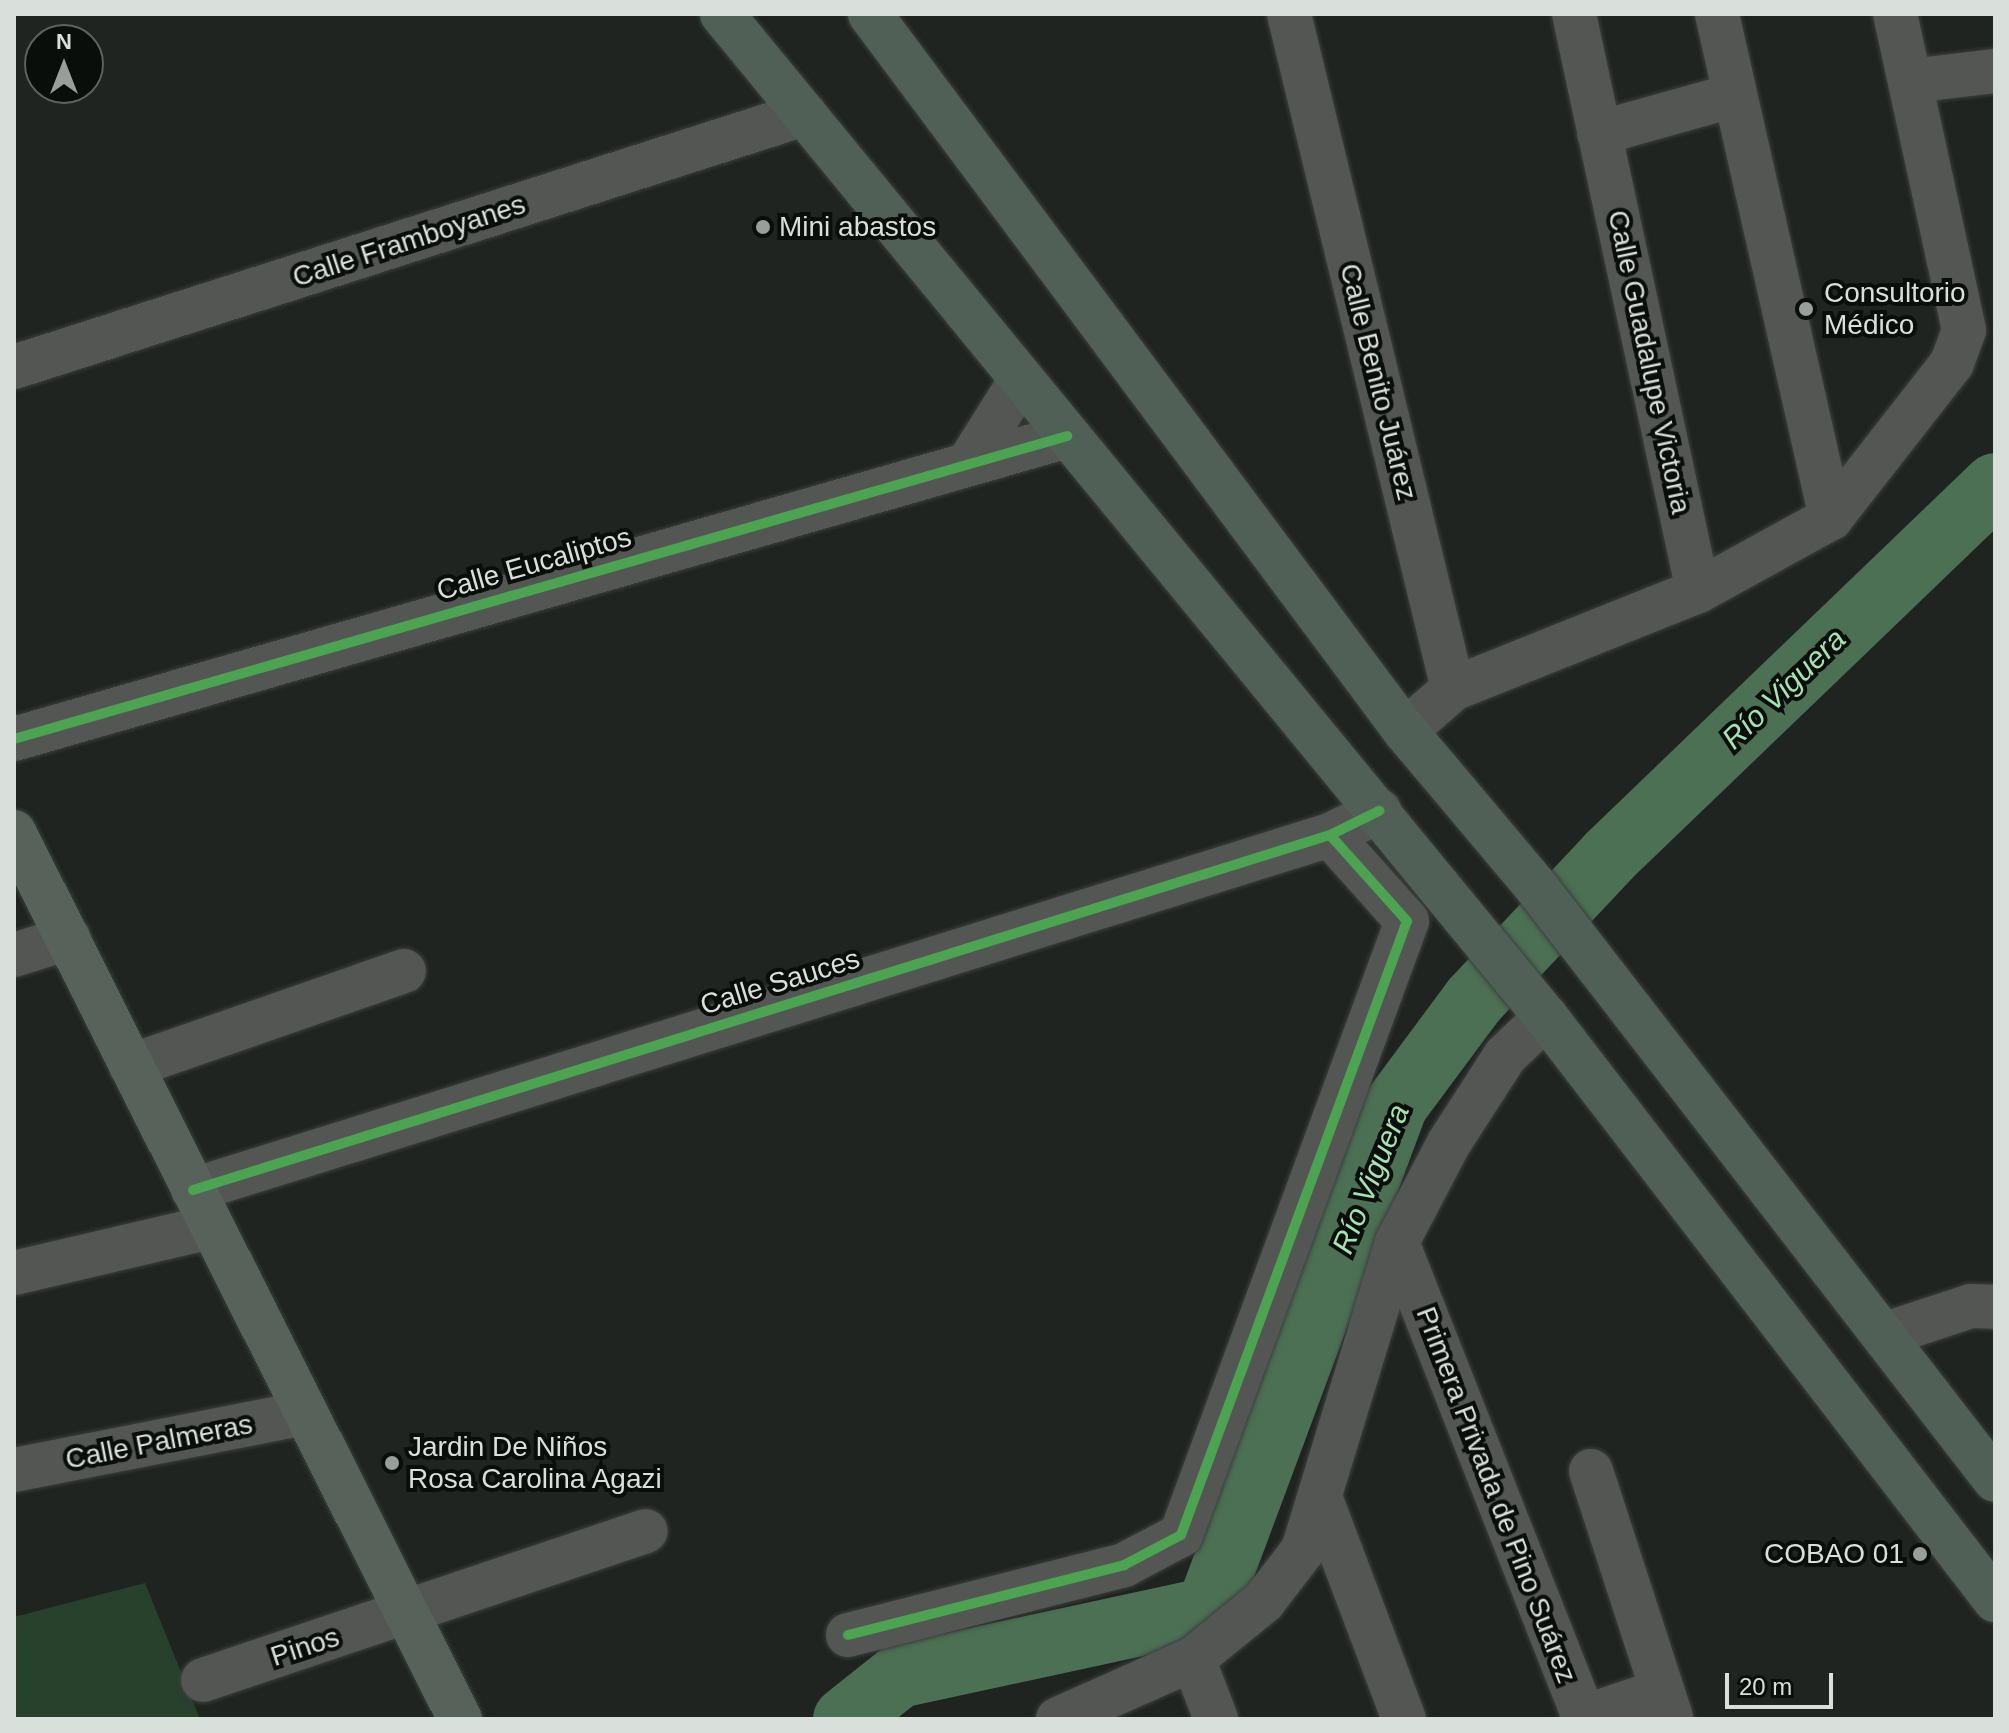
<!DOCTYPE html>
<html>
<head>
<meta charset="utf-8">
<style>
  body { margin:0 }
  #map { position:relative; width:2009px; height:1733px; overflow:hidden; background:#1f2420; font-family:Arial,sans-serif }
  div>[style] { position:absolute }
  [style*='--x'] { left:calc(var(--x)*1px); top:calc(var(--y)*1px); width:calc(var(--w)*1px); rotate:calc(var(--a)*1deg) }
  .green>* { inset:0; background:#27412d }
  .river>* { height:64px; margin:-32px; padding:0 32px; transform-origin:32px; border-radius:32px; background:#4c7054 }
  .roads { filter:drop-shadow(0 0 2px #3b3f3c) drop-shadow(0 0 2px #3b3f3c) }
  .minor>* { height:44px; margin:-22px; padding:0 22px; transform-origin:22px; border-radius:22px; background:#535653 }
  .major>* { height:44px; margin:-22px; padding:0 22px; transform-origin:22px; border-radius:22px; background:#57625b }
  .highway>* { height:44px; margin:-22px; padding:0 22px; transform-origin:22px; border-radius:22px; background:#516056 }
  .cycleway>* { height:10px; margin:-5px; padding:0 5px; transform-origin:5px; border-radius:5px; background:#4ca352 }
  .dots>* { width:22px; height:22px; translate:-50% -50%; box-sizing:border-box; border:4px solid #0a0e0b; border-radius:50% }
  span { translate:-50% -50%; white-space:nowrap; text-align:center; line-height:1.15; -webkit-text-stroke:8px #0a0e0b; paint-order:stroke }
  .poi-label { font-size:28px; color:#d9dfda }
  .left { translate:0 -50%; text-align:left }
  .right { translate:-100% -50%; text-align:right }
  .street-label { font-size:28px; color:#d9dfda }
  .water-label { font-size:30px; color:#a4e4b3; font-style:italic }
  .frame { position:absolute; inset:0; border:16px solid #d9dfda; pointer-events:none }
  .north { position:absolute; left:24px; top:24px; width:80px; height:80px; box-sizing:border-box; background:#0a0e0b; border:2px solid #5d625e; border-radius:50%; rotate:0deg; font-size:22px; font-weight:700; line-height:32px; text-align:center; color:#d9dfda }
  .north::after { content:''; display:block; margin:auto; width:28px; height:36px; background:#989e99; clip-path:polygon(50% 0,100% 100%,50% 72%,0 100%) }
  .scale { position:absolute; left:1725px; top:1673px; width:108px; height:36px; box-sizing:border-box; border:4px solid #d9dfda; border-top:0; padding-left:10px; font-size:24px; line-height:28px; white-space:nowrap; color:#d9dfda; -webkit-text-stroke:6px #0a0e0b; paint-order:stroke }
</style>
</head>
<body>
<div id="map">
  <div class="green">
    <i style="clip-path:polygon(145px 1583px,200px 1719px,14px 1719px,14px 1617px)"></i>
  </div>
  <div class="river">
    <i style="--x:845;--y:1719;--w:69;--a:-38.5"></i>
    <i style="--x:899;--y:1676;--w:316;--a:-12.2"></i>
    <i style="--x:1208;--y:1609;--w:538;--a:-69.54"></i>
    <i style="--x:1396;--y:1105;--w:131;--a:-53.4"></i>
    <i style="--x:1474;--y:1000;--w:197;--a:-46.8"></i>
    <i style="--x:1609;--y:856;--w:535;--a:-43.86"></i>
  </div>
  <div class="roads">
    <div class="minor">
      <i style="--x:1289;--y:14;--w:695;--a:76.34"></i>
      <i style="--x:1453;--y:689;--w:64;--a:138.8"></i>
      <i style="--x:1574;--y:14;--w:590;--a:77.87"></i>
      <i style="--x:1717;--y:14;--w:517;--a:77.25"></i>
      <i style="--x:1910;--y:81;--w:86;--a:-6.7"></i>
      <i style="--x:1599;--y:133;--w:141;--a:-15.6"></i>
      <i style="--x:14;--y:367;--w:830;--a:-17.76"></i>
      <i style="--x:968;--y:464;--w:99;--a:-57.8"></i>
      <i style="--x:1453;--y:689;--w:264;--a:-21.8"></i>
      <i style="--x:1698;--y:591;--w:152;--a:-28.8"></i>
      <i style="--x:1831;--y:518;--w:197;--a:-52"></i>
      <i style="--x:1952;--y:363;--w:35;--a:-70"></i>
      <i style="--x:1964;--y:330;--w:323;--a:-102.3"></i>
      <i style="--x:14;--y:739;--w:1096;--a:-16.05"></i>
      <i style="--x:14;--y:955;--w:57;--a:-17.5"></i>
      <i style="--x:131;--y:1066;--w:289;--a:-19.2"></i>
      <i style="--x:193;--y:1190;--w:1191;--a:-17.34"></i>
      <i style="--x:1330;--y:835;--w:55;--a:-26.1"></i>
      <i style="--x:1397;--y:1242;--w:510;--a:68.51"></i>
      <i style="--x:1584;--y:1717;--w:81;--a:-18.7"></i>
      <i style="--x:14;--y:1273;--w:201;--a:-13.2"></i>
      <i style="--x:1883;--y:1335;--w:93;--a:-18.2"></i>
      <i style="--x:1971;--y:1306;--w:24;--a:2"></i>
      <i style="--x:14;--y:1470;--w:297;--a:-11.1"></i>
      <i style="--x:1591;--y:1471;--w:259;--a:72"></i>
      <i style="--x:1322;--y:1502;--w:232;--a:69.3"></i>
      <i style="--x:848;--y:1635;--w:285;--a:-14.2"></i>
      <i style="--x:1124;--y:1565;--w:64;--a:-27.8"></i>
      <i style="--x:1181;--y:1535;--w:654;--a:-69.79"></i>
      <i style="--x:1407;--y:921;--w:115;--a:-131.8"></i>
      <i style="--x:1193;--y:1659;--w:64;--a:69"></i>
      <i style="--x:203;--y:1680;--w:467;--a:-18.6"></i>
      <i style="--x:1058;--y:1719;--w:148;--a:-24"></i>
      <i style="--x:1193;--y:1659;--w:92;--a:-39.2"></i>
      <i style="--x:1264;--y:1601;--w:64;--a:-52.6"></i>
      <i style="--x:1303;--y:1550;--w:322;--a:-73"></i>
      <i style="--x:1397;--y:1242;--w:112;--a:-62.3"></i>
      <i style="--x:1449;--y:1143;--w:103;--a:-57.2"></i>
      <i style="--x:1505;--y:1056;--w:57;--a:-43.6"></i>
    </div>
    <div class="major">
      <i style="--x:14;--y:832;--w:993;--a:63.31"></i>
    </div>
    <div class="highway">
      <i style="--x:722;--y:14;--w:1298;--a:50.6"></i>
      <i style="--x:1546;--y:1017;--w:736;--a:52.4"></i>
      <i style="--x:870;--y:14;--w:895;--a:53.27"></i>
      <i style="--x:1405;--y:731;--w:205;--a:49.9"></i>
      <i style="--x:1537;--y:888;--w:748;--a:52.27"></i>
    </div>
  </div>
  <div class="cycleway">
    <i style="--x:14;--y:739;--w:1096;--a:-16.05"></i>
    <i style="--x:193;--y:1190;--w:1191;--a:-17.34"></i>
    <i style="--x:1330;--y:835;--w:55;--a:-26.1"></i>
    <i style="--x:848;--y:1635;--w:285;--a:-14.2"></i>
    <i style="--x:1124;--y:1565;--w:64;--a:-27.8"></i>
    <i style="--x:1181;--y:1535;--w:654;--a:-69.79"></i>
    <i style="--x:1407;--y:921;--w:115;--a:-131.8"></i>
  </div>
  <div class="dots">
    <i style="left:763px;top:227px;background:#989e99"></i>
    <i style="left:1806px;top:309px;background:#989e99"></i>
    <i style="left:392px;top:1463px;background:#989e99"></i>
    <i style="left:1920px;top:1554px;background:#989e99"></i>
  </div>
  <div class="poi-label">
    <span class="left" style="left:779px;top:227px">Mini abastos</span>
    <span class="left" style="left:1824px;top:309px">Consultorio<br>Médico</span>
    <span class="left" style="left:408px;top:1463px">Jardin De Niños<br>Rosa Carolina Agazi</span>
    <span class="right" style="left:1904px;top:1554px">COBAO 01</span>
  </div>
  <div class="street-label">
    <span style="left:409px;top:241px;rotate:-18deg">Calle Framboyanes</span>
    <span style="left:1649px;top:362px;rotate:78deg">Calle Guadalupe Victoria</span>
    <span style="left:1378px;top:382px;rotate:76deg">Calle Benito Juárez</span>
    <span style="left:534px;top:564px;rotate:-16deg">Calle Eucaliptos</span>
    <span style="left:780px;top:982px;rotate:-17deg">Calle Sauces</span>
    <span style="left:159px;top:1442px;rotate:-11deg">Calle Palmeras</span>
    <span style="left:1496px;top:1495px;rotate:69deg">Primera Privada de Pino Suárez</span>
    <span style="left:305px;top:1647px;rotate:-18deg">Pinos</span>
  </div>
  <div class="water-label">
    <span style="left:1784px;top:689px;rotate:-44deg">Río Viguera</span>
    <span style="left:1371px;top:1179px;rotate:-68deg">Río Viguera</span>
  </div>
  <div class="frame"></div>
  <div class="north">N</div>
  <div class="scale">20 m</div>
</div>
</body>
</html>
